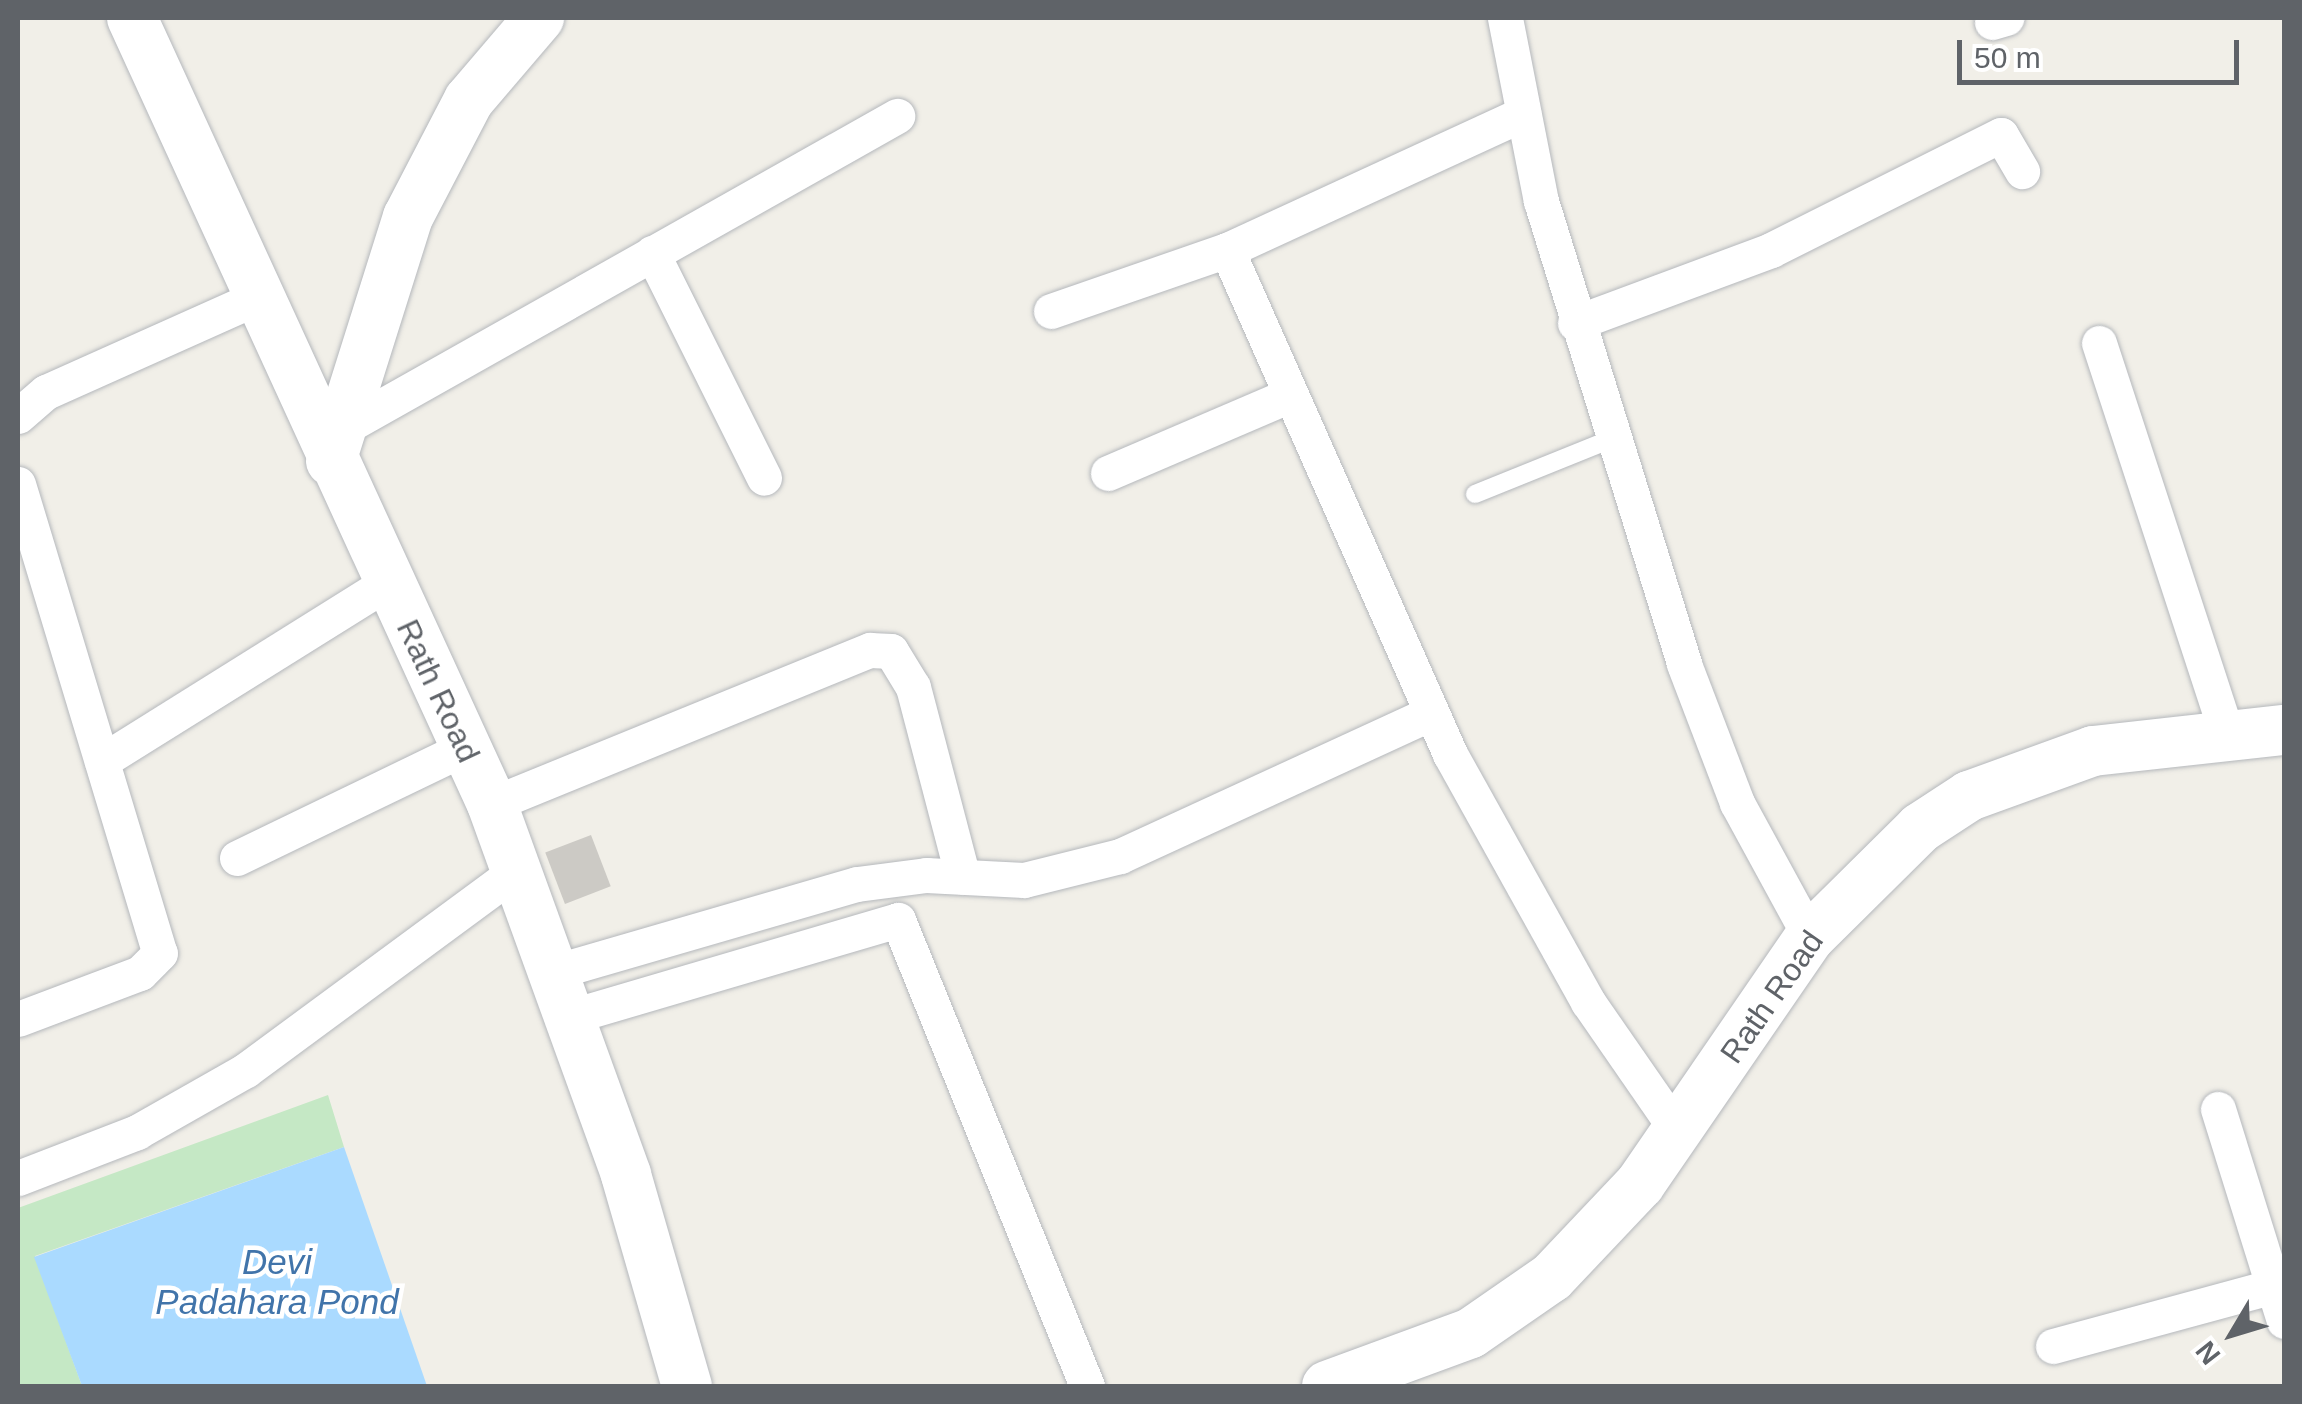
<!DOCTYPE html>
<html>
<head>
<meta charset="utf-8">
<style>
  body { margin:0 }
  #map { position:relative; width:2302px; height:1404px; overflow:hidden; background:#f1efe8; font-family:Helvetica,sans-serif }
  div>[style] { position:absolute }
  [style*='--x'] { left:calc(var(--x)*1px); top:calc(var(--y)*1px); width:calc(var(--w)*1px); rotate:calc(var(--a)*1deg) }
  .green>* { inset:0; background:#c5e8c5 }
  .water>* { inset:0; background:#aadaff }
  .building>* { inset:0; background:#cccac5; transform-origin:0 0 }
  .roads { filter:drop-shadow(0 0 2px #b5b8bc) drop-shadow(0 0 2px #b5b8bc) }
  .lane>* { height:18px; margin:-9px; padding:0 9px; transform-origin:9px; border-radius:9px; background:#fff }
  .street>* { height:35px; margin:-17.5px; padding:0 17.5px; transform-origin:17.5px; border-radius:17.5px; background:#fff }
  .secondary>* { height:50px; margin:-25px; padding:0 25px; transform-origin:25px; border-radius:25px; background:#fff }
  span { translate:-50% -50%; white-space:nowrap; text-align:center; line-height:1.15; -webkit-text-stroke:9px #fff; paint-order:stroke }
  .street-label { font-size:32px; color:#5f6368 }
  .water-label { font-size:35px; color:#4174aa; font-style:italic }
  .frame { position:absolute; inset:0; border:20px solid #5f6368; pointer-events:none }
  .north { position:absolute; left:2182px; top:1284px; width:100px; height:100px; -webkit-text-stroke:8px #fff; paint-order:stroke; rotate:232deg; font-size:28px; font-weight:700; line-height:40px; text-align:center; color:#5f6368 }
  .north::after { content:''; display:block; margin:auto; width:35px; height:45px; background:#5f6368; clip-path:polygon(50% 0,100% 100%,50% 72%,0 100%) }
  .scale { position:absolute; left:1957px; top:40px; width:282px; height:45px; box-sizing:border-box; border:5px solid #5f6368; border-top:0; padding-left:12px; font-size:30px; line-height:35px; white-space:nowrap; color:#5f6368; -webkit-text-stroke:8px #fff; paint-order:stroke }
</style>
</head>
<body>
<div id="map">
  <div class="green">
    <i style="clip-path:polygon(328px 1095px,344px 1147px,35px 1256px,82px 1386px,18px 1386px,18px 1208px)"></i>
  </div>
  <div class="water">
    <i style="clip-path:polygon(344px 1147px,427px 1386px,82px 1386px,34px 1257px)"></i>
  </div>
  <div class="building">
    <i style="left:591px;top:835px;width:55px;height:49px;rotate:69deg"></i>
  </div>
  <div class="roads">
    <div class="lane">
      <i style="--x:1475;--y:494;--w:147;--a:-22"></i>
    </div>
    <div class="street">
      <i style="--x:1505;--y:18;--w:187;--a:78.9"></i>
      <i style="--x:1541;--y:201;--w:485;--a:72.8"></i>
      <i style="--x:1684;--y:664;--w:149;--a:69.1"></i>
      <i style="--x:1737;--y:803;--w:153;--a:61.4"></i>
      <i style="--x:1992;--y:22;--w:15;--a:-16"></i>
      <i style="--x:1227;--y:250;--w:551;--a:66.13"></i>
      <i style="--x:1450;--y:754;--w:284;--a:60.9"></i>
      <i style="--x:1588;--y:1002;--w:158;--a:55.3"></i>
      <i style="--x:652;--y:253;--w:251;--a:63.5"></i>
      <i style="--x:1051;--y:311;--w:186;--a:-19.1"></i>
      <i style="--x:1227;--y:250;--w:326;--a:-24.7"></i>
      <i style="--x:1575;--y:323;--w:209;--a:-20.4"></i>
      <i style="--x:1771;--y:250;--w:257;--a:-26.6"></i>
      <i style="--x:2001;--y:135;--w:42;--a:59.7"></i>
      <i style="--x:2099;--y:343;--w:409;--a:71.9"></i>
      <i style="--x:18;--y:416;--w:37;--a:-41"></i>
      <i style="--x:46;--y:392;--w:232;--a:-24.1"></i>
      <i style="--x:345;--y:427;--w:634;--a:-29.4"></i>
      <i style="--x:1108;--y:473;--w:196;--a:-23.2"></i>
      <i style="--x:18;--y:484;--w:490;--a:73.2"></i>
      <i style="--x:160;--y:953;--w:28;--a:135"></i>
      <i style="--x:140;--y:973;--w:130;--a:159.3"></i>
      <i style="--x:102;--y:761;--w:336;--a:-32"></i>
      <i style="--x:492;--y:804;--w:408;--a:-22.2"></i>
      <i style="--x:870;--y:650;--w:21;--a:3"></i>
      <i style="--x:891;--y:651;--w:42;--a:58.6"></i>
      <i style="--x:913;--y:687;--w:196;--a:75.3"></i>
      <i style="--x:237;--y:858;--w:253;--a:-25.8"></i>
      <i style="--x:557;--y:971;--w:312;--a:-16.2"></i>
      <i style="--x:857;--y:884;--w:70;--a:-7.4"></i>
      <i style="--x:926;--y:875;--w:98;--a:2.9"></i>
      <i style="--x:1024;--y:880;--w:99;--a:-14"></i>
      <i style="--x:1120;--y:856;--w:342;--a:-24.7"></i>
      <i style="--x:572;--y:1016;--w:340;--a:-16.4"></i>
      <i style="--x:898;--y:920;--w:503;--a:67.92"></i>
      <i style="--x:2218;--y:1109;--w:222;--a:72.7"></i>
      <i style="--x:18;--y:1178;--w:128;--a:-21.1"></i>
      <i style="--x:137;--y:1132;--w:125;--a:-29.6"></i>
      <i style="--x:246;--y:1070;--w:337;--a:-36.4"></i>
      <i style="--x:2053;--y:1346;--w:229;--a:-15.2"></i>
    </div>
    <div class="secondary">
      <i style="--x:132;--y:18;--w:865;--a:65.39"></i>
      <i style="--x:492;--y:804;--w:394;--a:70.1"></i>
      <i style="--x:626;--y:1175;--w:220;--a:73.9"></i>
      <i style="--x:331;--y:461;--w:256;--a:-72.5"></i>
      <i style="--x:408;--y:217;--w:132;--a:-62.5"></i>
      <i style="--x:469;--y:100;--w:108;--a:-49.5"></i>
      <i style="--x:1327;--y:1386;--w:153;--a:-20.2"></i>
      <i style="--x:1471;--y:1333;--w:98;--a:-34.7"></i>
      <i style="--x:1552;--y:1277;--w:128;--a:-46.6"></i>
      <i style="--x:1640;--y:1184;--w:300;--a:-55.5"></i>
      <i style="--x:1810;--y:937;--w:155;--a:-44.7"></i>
      <i style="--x:1920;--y:828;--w:59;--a:-33.1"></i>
      <i style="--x:1969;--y:796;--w:132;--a:-19.9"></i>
      <i style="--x:2093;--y:751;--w:192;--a:-6.3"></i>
    </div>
  </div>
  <div class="street-label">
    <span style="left:438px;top:691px;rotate:65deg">Rath Road</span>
    <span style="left:1772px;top:997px;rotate:-55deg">Rath Road</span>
  </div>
  <div class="water-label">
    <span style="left:277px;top:1282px">Devi<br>Padahara Pond</span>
  </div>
  <div class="frame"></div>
  <div class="north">N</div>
  <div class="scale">50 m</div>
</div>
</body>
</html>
